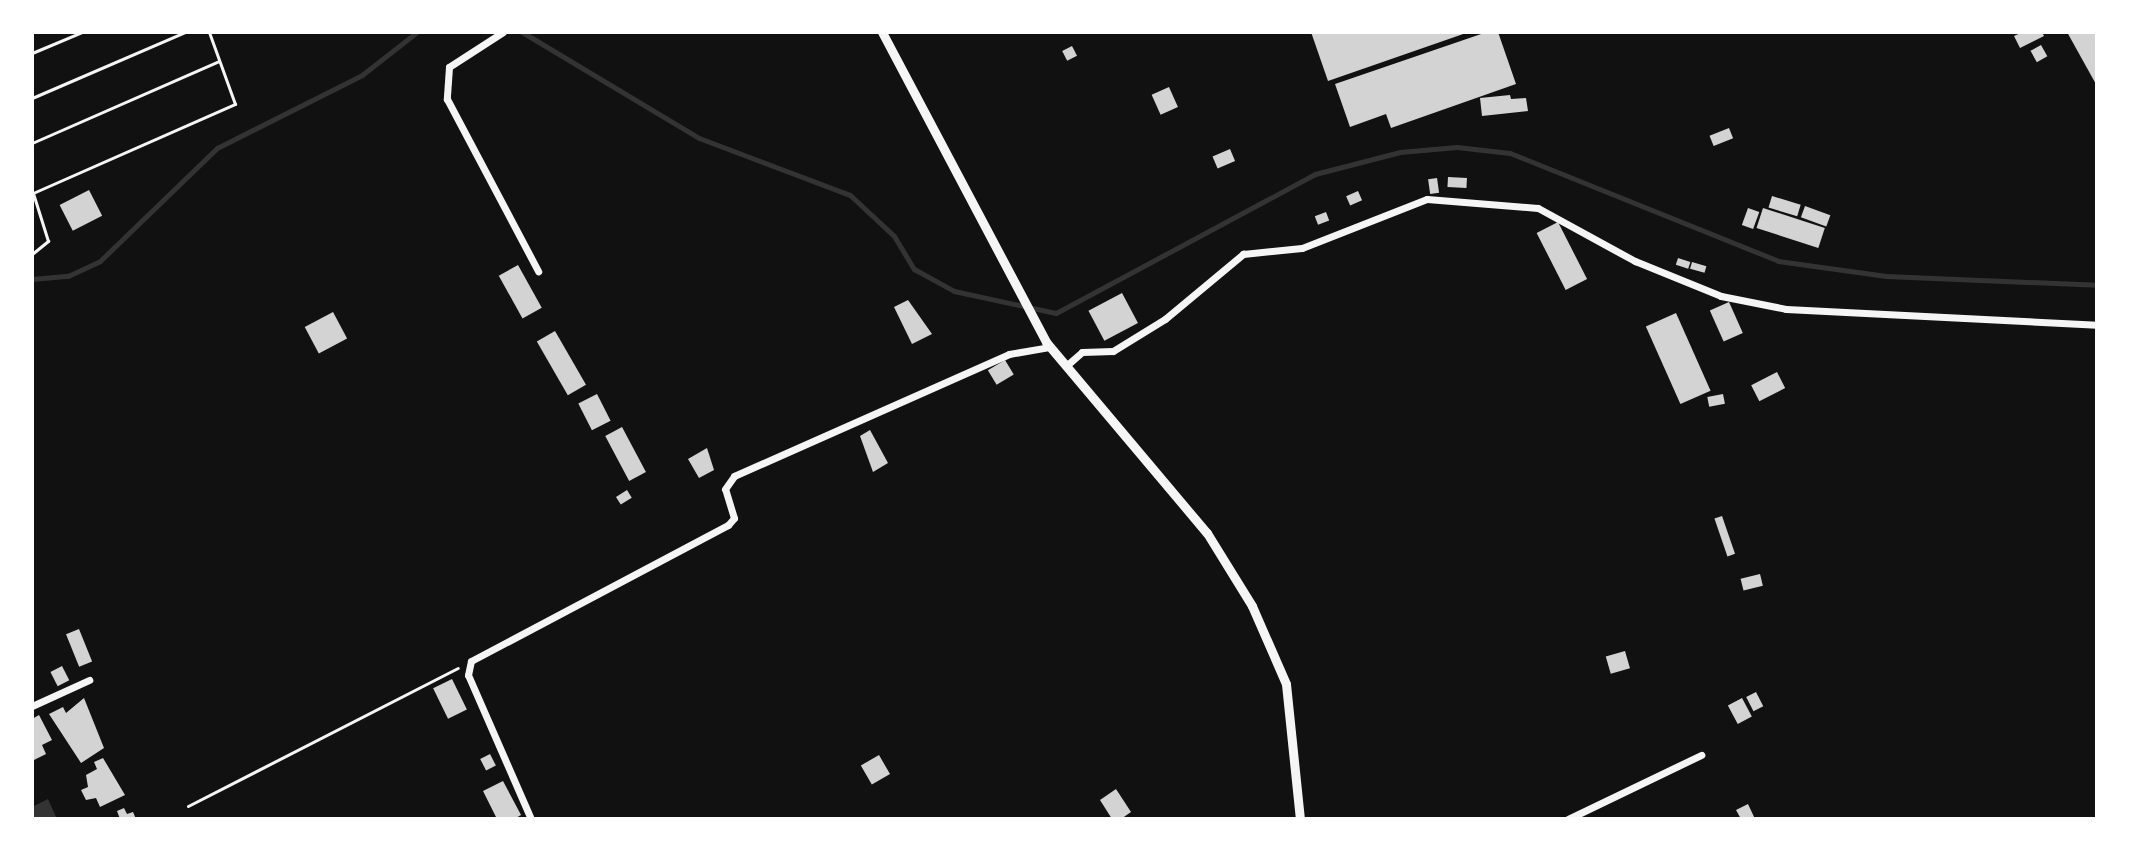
<!DOCTYPE html>
<html>
<head>
<meta charset="utf-8">
<style>
  body { margin:0 }
  #map { position:relative; width:2129px; height:851px; overflow:hidden; background:#111; font-family:"IBM Plex Serif",serif }
  div>[style] { position:absolute }
  [style*='--x'] { left:calc(var(--x)*1px); top:calc(var(--y)*1px); width:calc(var(--w)*1px); rotate:calc(var(--a)*1deg) }
  .water>* { inset:0; background:#333 }
  .stream>* { height:5px; margin:-2.5px; padding:0 2.5px; transform-origin:2.5px; border-radius:2.5px; background:#333 }
  .building>* { inset:0; background:#d3d3d3; transform-origin:0 0 }
  .path>* { height:3px; margin:-1.5px; padding:0 1.5px; transform-origin:1.5px; border-radius:1.5px; background:#f5f5f5 }
  .service>* { height:3px; margin:-1.5px; padding:0 1.5px; transform-origin:1.5px; border-radius:1.5px; background:#f5f5f5 }
  .minor>* { height:7px; margin:-3.5px; padding:0 3.5px; transform-origin:3.5px; border-radius:3.5px; background:#f5f5f5 }
  .tertiary>* { height:9px; margin:-4.5px; padding:0 4.5px; transform-origin:4.5px; border-radius:4.5px; background:#f5f5f5 }
  span { translate:-50% -50%; white-space:nowrap; text-align:center; line-height:1.15; -webkit-text-stroke:8px #fff; paint-order:stroke }
  .frame { position:absolute; inset:0; border:34px solid #fff; pointer-events:none }
</style>
</head>
<body>
<div id="map">
  <div class="water">
    <i style="clip-path:polygon(48px 799px,57px 819px,34px 819px,32px 807px)"></i>
  </div>
  <div class="stream">
    <i style="--x:522;--y:32;--w:206;--a:30.9"></i>
    <i style="--x:699;--y:138;--w:161;--a:20.7"></i>
    <i style="--x:850;--y:195;--w:60;--a:43"></i>
    <i style="--x:894;--y:236;--w:39;--a:59"></i>
    <i style="--x:914;--y:269;--w:46;--a:28.8"></i>
    <i style="--x:954;--y:291;--w:104;--a:12.2"></i>
    <i style="--x:1056;--y:313;--w:294;--a:-28.2"></i>
    <i style="--x:1315;--y:174;--w:88;--a:-14.5"></i>
    <i style="--x:1400;--y:152;--w:57;--a:-5"></i>
    <i style="--x:1457;--y:147;--w:53;--a:6.5"></i>
    <i style="--x:1510;--y:153;--w:289;--a:21.9"></i>
    <i style="--x:1778;--y:261;--w:109;--a:7.9"></i>
    <i style="--x:1886;--y:276;--w:211;--a:2.4"></i>
    <i style="--x:32;--y:279;--w:36;--a:-5"></i>
    <i style="--x:68;--y:276;--w:35;--a:-25"></i>
    <i style="--x:100;--y:261;--w:163;--a:-44"></i>
    <i style="--x:217;--y:148;--w:162;--a:-26.7"></i>
    <i style="--x:362;--y:75;--w:70;--a:-38"></i>
  </div>
  <div class="building">
    <i style="clip-path:polygon(1311px 32px,1469px 32px,1328px 81px)"></i>
    <i style="clip-path:polygon(1487px 32px,1498px 32px,1516px 84px,1391px 128px,1386px 114px,1350px 127px,1335px 84px)"></i>
    <i style="clip-path:polygon(2023px 32px,2042px 32px,2044px 36px,2020px 48px,2014px 36px)"></i>
    <i style="clip-path:polygon(2067px 32px,2097px 32px,2097px 86px)"></i>
    <i style="left:2041px;top:45px;width:13px;height:12px;rotate:61deg"></i>
    <i style="left:1072px;top:46px;width:11px;height:11px;rotate:63deg"></i>
    <i style="left:1169px;top:87px;width:22px;height:19px;rotate:66deg"></i>
    <i style="clip-path:polygon(1510px 95px,1511px 99px,1526px 98px,1528px 111px,1482px 116px,1480px 98px)"></i>
    <i style="left:1729px;top:128px;width:11px;height:21px;rotate:68deg"></i>
    <i style="left:1230px;top:149px;width:13px;height:19px;rotate:67deg"></i>
    <i style="left:1448px;top:177px;width:19px;height:10px;rotate:3deg"></i>
    <i style="left:1437px;top:178px;width:15px;height:9px;rotate:82deg"></i>
    <i style="left:89px;top:190px;width:29px;height:33px;rotate:63deg"></i>
    <i style="left:1358px;top:191px;width:10px;height:13px;rotate:66deg"></i>
    <i style="left:1772px;top:196px;width:30px;height:12px;rotate:17deg"></i>
    <i style="left:1805px;top:206px;width:27px;height:12px;rotate:20deg"></i>
    <i style="left:1748px;top:208px;width:12px;height:18px;rotate:20deg"></i>
    <i style="left:1763px;top:208px;width:65px;height:21px;rotate:18deg"></i>
    <i style="left:1326px;top:212px;width:9px;height:12px;rotate:69deg"></i>
    <i style="left:1558px;top:222px;width:64px;height:24px;rotate:63deg"></i>
    <i style="left:1678px;top:258px;width:13px;height:7px;rotate:18deg"></i>
    <i style="left:1692px;top:262px;width:15px;height:7px;rotate:16deg"></i>
    <i style="left:518px;top:265px;width:49px;height:22px;rotate:61deg"></i>
    <i style="left:1122px;top:293px;width:34px;height:38px;rotate:62deg"></i>
    <i style="clip-path:polygon(908px 300px,932px 334px,912px 344px,894px 307px)"></i>
    <i style="left:1729px;top:302px;width:34px;height:21px;rotate:66deg"></i>
    <i style="left:333px;top:312px;width:30px;height:32px;rotate:62deg"></i>
    <i style="left:1676px;top:313px;width:85px;height:33px;rotate:66deg"></i>
    <i style="left:555px;top:331px;width:62px;height:21px;rotate:60deg"></i>
    <i style="left:1005px;top:360px;width:17px;height:20px;rotate:59deg"></i>
    <i style="left:1777px;top:372px;width:18px;height:29px;rotate:63deg"></i>
    <i style="left:597px;top:394px;width:30px;height:21px;rotate:63deg"></i>
    <i style="left:1723px;top:394px;width:10px;height:16px;rotate:79deg"></i>
    <i style="left:622px;top:427px;width:51px;height:19px;rotate:62deg"></i>
    <i style="clip-path:polygon(870px 430px,888px 463px,873px 472px,860px 436px)"></i>
    <i style="clip-path:polygon(707px 448px,714px 470px,699px 478px,688px 459px)"></i>
    <i style="left:627px;top:490px;width:9px;height:13px;rotate:58deg"></i>
    <i style="left:1722px;top:516px;width:40px;height:8px;rotate:71deg"></i>
    <i style="left:1760px;top:574px;width:12px;height:20px;rotate:76deg"></i>
    <i style="left:79px;top:629px;width:35px;height:14px;rotate:68deg"></i>
    <i style="left:1625px;top:651px;width:18px;height:20px;rotate:74deg"></i>
    <i style="left:62px;top:666px;width:16px;height:13px;rotate:63deg"></i>
    <i style="left:452px;top:679px;width:34px;height:21px;rotate:64deg"></i>
    <i style="left:1756px;top:692px;width:16px;height:11px;rotate:63deg"></i>
    <i style="clip-path:polygon(84px 698px,104px 748px,81px 763px,49px 714px,63px 707px,66px 713px)"></i>
    <i style="left:1742px;top:698px;width:21px;height:16px;rotate:62deg"></i>
    <i style="clip-path:polygon(39px 715px,52px 740px,42px 745px,46px 754px,34px 760px,32px 719px)"></i>
    <i style="left:490px;top:754px;width:13px;height:11px;rotate:63deg"></i>
    <i style="left:879px;top:755px;width:22px;height:21px;rotate:60deg"></i>
    <i style="clip-path:polygon(103px 758px,125px 795px,100px 807px,96px 798px,86px 800px,81px 790px,88px 787px,86px 775px,97px 769px,94px 762px)"></i>
    <i style="clip-path:polygon(503px 781px,521px 815px,514px 819px,497px 819px,483px 791px)"></i>
    <i style="clip-path:polygon(1116px 789px,1131px 812px,1121px 819px,1112px 819px,1100px 800px)"></i>
    <i style="clip-path:polygon(1748px 804px,1755px 819px,1741px 819px,1736px 810px)"></i>
    <i style="clip-path:polygon(124px 808px,127px 814px,133px 812px,136px 819px,120px 819px,117px 811px)"></i>
  </div>
  <div class="path">
    <i style="--x:188;--y:806;--w:303;--a:-27.1"></i>
  </div>
  <div class="service">
    <i style="--x:32;--y:53;--w:54;--a:-22.8"></i>
    <i style="--x:32;--y:98;--w:167;--a:-23.3"></i>
    <i style="--x:32;--y:143;--w:204;--a:-23.7"></i>
    <i style="--x:32;--y:254;--w:21;--a:-39"></i>
    <i style="--x:48;--y:241;--w:50;--a:-107.4"></i>
    <i style="--x:33;--y:193;--w:221;--a:-23.8"></i>
    <i style="--x:235;--y:104;--w:77;--a:-109.9"></i>
  </div>
  <div class="minor">
    <i style="--x:503;--y:32;--w:64;--a:147.1"></i>
    <i style="--x:449;--y:67;--w:32;--a:94"></i>
    <i style="--x:447;--y:99;--w:195;--a:62.1"></i>
    <i style="--x:1066;--y:366;--w:21;--a:-41"></i>
    <i style="--x:1082;--y:352;--w:31;--a:-2"></i>
    <i style="--x:1113;--y:351;--w:61;--a:-31.6"></i>
    <i style="--x:1165;--y:319;--w:102;--a:-39.8"></i>
    <i style="--x:1243;--y:254;--w:59;--a:-5.8"></i>
    <i style="--x:1302;--y:248;--w:134;--a:-21.4"></i>
    <i style="--x:1427;--y:199;--w:111;--a:4.6"></i>
    <i style="--x:1538;--y:208;--w:111;--a:28.7"></i>
    <i style="--x:1635;--y:261;--w:93;--a:22.1"></i>
    <i style="--x:1721;--y:296;--w:66;--a:11.3"></i>
    <i style="--x:1786;--y:309;--w:311;--a:2.9"></i>
    <i style="--x:32;--y:706;--w:63;--a:-24.5"></i>
    <i style="--x:531;--y:819;--w:157;--a:-113.6"></i>
    <i style="--x:468;--y:675;--w:14;--a:-78"></i>
    <i style="--x:471;--y:661;--w:291;--a:-27.9"></i>
    <i style="--x:728;--y:525;--w:9;--a:-49"></i>
    <i style="--x:734;--y:518;--w:30;--a:-107"></i>
    <i style="--x:725;--y:489;--w:16;--a:-55"></i>
    <i style="--x:734;--y:476;--w:301;--a:-23.9"></i>
    <i style="--x:1009;--y:354;--w:42;--a:-9.7"></i>
    <i style="--x:1568;--y:819;--w:148;--a:-25.7"></i>
  </div>
  <div class="tertiary">
    <i style="--x:882;--y:32;--w:351;--a:62.1"></i>
    <i style="--x:1046;--y:342;--w:250;--a:49.9"></i>
    <i style="--x:1207;--y:533;--w:86;--a:58.3"></i>
    <i style="--x:1252;--y:606;--w:85;--a:66.4"></i>
    <i style="--x:1286;--y:684;--w:136;--a:84.1"></i>
  </div>
  <div class="frame"></div>
</div>
</body>
</html>
